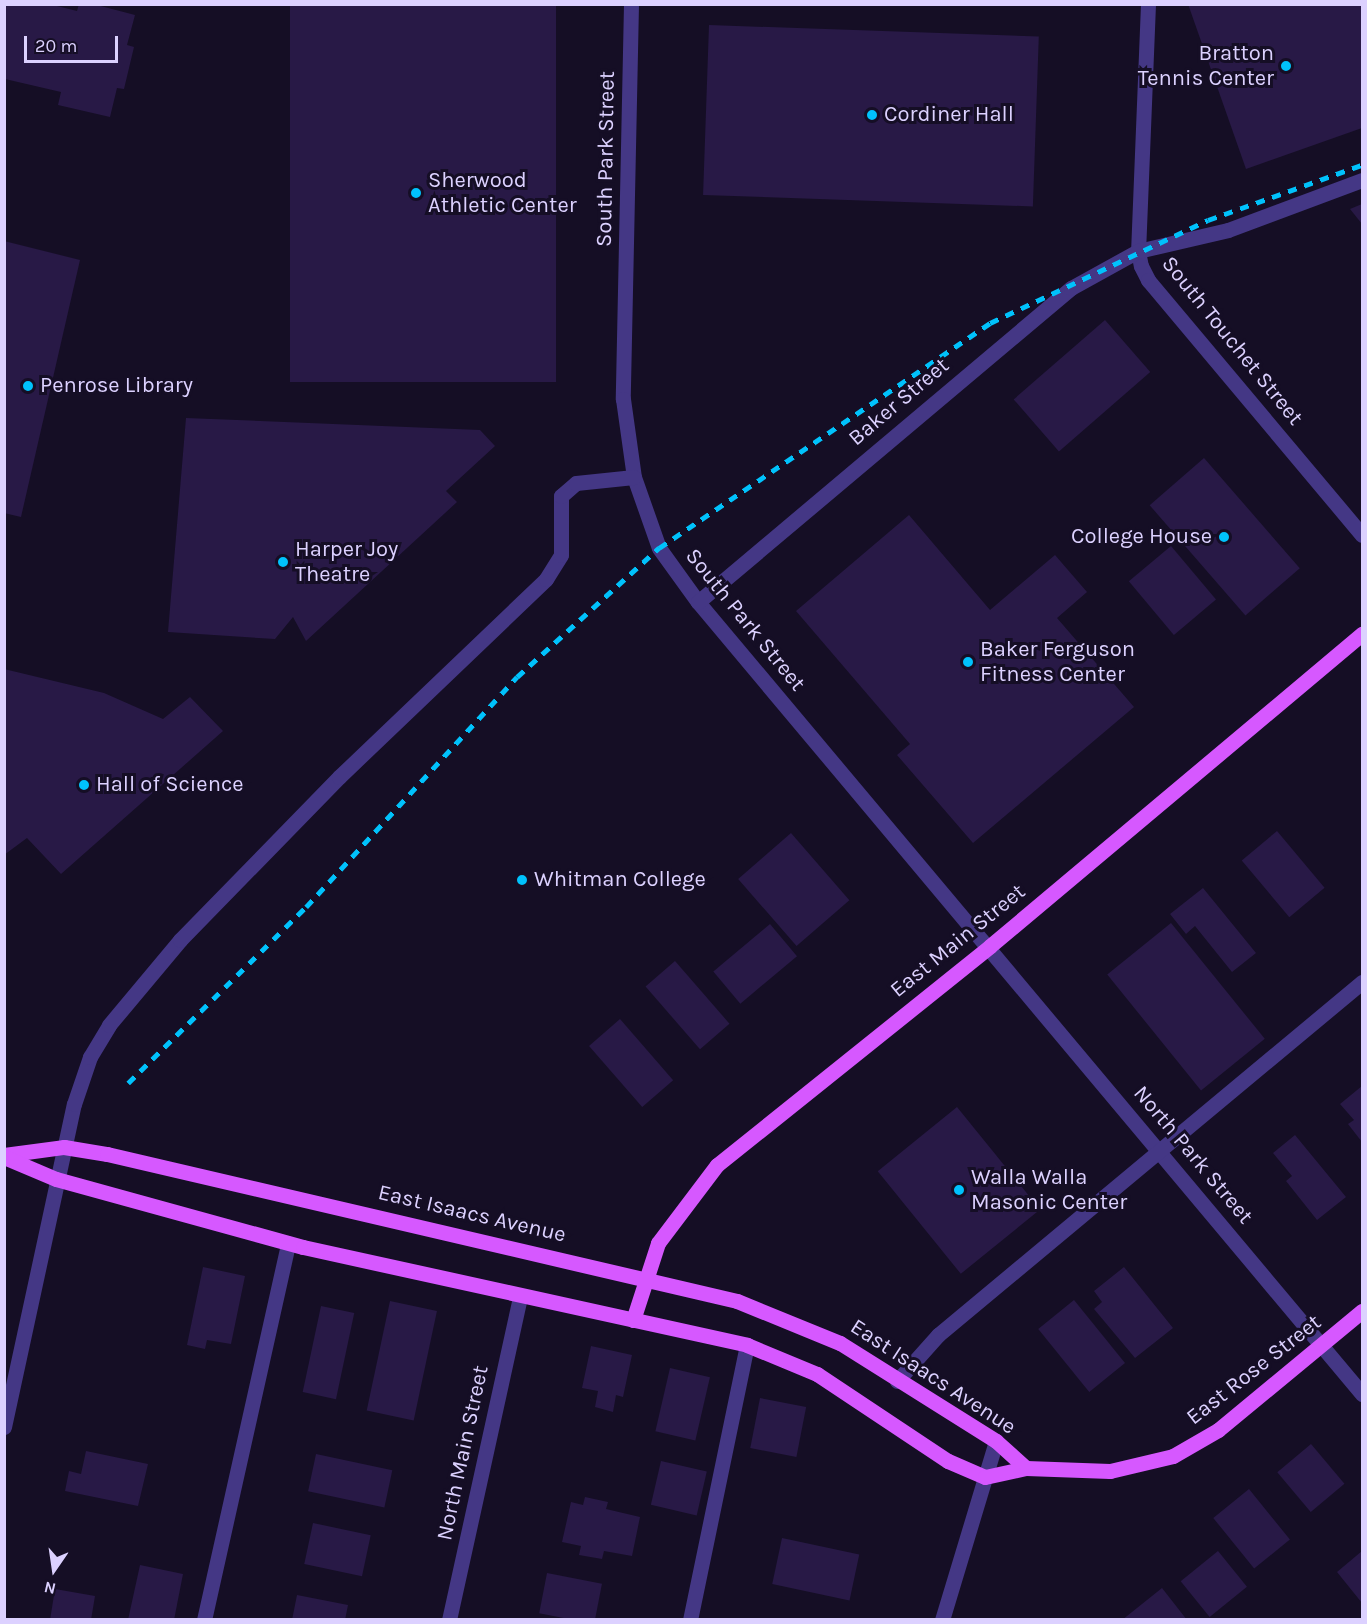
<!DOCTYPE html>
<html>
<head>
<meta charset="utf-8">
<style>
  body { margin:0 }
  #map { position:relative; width:1367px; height:1624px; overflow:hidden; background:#150e25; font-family:Karla,sans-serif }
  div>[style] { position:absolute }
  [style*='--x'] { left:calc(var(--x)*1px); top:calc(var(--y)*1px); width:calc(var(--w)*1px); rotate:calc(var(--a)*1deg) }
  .building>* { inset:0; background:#281946; transform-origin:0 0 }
  .minor>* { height:15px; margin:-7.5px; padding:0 7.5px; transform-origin:7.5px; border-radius:7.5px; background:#443785 }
  .major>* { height:15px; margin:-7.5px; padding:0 7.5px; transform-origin:7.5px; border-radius:7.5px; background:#d658ff }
  .rail>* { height:4.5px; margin-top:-2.25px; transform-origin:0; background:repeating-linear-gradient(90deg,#00c2fc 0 9px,transparent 0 17px) }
  .dots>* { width:16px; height:16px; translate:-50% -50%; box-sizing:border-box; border:3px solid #150e25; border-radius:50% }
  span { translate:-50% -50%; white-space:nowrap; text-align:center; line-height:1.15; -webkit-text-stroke:6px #150e25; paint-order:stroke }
  .poi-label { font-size:22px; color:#dcd1ff }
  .right { translate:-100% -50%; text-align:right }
  .left { translate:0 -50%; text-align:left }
  .street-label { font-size:22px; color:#dcd1ff }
  .frame { position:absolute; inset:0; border:6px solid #dcd1ff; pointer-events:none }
  .north { position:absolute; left:24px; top:1540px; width:60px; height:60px; -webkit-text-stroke:4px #150e25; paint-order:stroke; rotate:193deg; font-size:16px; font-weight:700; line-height:24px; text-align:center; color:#dcd1ff }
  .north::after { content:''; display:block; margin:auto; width:21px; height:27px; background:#dcd1ff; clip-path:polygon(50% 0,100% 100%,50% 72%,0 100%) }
  .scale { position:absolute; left:24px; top:36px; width:94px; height:27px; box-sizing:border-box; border:3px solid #dcd1ff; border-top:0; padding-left:8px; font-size:18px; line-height:21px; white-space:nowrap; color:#dcd1ff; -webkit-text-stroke:4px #150e25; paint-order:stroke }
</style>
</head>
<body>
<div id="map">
  <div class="building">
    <i style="clip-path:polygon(5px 4px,49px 4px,77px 11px,79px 4px,93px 4px,135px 15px,127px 45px,134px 47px,124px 89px,117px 88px,110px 117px,58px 105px,61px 92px,5px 79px)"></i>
    <i style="left:290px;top:4px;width:266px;height:378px"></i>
    <i style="clip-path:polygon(1188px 4px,1362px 4px,1362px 128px,1246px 169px)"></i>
    <i style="left:709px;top:25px;width:330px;height:170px;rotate:2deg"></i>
    <i style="clip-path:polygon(1362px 204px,1362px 224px,1350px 209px)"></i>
    <i style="clip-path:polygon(4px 241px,80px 260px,21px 517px,4px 513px)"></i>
    <i style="left:1105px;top:320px;width:69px;height:121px;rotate:49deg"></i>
    <i style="clip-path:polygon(186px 418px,480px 430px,495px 446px,446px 491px,457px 502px,306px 641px,293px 617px,275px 639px,168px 632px)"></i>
    <i style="left:1204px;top:458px;width:146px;height:72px;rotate:49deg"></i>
    <i style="clip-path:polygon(909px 515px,990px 610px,1055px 555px,1087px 592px,1057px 618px,1134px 707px,973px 843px,897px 755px,910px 744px,796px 611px)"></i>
    <i style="left:1171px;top:546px;width:70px;height:55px;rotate:50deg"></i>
    <i style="clip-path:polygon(4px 669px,104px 693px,163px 719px,190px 697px,223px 731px,61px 874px,27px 838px,4px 855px)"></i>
    <i style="left:1277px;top:831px;width:74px;height:46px;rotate:50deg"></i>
    <i style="left:791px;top:833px;width:89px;height:70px;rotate:49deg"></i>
    <i style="clip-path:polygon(1203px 888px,1256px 953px,1232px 972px,1195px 926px,1186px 934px,1170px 914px)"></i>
    <i style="left:1171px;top:923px;width:149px;height:82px;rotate:51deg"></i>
    <i style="left:770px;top:924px;width:42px;height:74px;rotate:50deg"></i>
    <i style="left:675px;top:961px;width:83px;height:39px;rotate:49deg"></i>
    <i style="left:620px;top:1019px;width:81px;height:41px;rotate:49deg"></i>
    <i style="clip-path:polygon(1362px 1086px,1362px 1142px,1348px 1124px,1354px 1120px,1340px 1104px)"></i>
    <i style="left:957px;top:1107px;width:132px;height:102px;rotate:51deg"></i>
    <i style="clip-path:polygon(1295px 1135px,1346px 1197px,1317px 1220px,1286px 1181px,1292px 1176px,1273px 1153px)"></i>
    <i style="clip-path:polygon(203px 1267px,245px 1276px,231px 1344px,207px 1340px,205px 1349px,187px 1345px)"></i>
    <i style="clip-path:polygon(1124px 1267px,1173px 1328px,1135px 1358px,1094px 1309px,1102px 1302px,1094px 1291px)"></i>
    <i style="left:1074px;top:1300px;width:81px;height:46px;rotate:51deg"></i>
    <i style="left:390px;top:1301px;width:48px;height:112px;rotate:12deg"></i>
    <i style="left:321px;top:1306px;width:34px;height:88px;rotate:12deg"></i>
    <i style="clip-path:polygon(591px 1346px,632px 1355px,623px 1397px,616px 1395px,613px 1412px,595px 1407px,598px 1391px,582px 1388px)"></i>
    <i style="left:670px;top:1368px;width:41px;height:65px;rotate:13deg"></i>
    <i style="left:760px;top:1398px;width:47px;height:51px;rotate:11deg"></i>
    <i style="left:1311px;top:1444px;width:52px;height:44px;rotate:50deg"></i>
    <i style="clip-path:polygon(86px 1451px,148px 1464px,138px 1506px,65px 1491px,69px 1471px,81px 1474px)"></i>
    <i style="left:316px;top:1454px;width:78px;height:38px;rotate:12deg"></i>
    <i style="left:661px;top:1461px;width:47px;height:45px;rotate:13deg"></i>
    <i style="left:1249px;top:1489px;width:65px;height:46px;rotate:51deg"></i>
    <i style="clip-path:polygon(585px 1497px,608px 1502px,606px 1509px,640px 1517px,632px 1556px,604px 1551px,602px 1559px,579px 1555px,581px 1546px,562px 1542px,571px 1502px,583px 1505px)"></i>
    <i style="left:313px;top:1523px;width:59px;height:42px;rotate:12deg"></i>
    <i style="left:782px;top:1538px;width:79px;height:47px;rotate:12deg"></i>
    <i style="left:1218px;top:1551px;width:46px;height:48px;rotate:51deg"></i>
    <i style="clip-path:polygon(1362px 1551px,1362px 1603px,1337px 1572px)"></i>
    <i style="clip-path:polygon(140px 1565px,183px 1574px,174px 1620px,128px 1620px)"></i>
    <i style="left:547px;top:1573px;width:56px;height:41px;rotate:11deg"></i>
    <i style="clip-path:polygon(1162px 1588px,1187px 1620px,1122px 1620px)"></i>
    <i style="clip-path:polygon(55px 1589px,95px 1596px,91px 1620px,50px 1620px)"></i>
    <i style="clip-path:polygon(297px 1595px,348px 1605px,345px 1620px,292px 1620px)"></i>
  </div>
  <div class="minor">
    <i style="--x:631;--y:4;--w:395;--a:91.2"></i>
    <i style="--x:623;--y:399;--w:79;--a:82"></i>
    <i style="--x:634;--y:477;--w:75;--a:70.6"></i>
    <i style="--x:659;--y:548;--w:67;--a:54.2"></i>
    <i style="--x:698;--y:602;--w:1034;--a:50.02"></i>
    <i style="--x:1148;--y:4;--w:247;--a:92.3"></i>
    <i style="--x:1138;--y:251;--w:15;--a:79"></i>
    <i style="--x:1141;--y:266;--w:16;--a:63"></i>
    <i style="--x:1148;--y:280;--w:333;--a:50"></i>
    <i style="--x:698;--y:602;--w:488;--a:-40.1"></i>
    <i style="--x:1071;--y:288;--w:77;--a:-28.9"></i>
    <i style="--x:1138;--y:251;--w:92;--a:-13.1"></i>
    <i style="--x:1228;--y:230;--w:143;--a:-20.5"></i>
    <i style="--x:897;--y:1381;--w:62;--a:-48.3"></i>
    <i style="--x:938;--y:1335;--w:552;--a:-39.78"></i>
    <i style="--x:4;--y:1427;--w:330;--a:-77.8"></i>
    <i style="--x:74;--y:1104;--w:50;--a:-71.2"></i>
    <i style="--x:90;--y:1057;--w:37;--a:-59"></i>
    <i style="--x:109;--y:1025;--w:111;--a:-50.1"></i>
    <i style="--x:180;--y:940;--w:228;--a:-45.7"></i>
    <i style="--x:339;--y:777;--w:286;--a:-43.7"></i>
    <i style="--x:546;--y:579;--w:28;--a:-58"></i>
    <i style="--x:561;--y:555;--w:59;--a:-90"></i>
    <i style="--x:561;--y:496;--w:20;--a:-41"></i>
    <i style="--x:576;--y:483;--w:58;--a:-5.9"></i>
    <i style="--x:204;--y:1620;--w:386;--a:-77.4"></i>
    <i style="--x:449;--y:1620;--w:332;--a:-77.6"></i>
    <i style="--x:690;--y:1620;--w:281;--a:-78.3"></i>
    <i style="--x:942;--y:1620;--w:187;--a:-73.2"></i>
  </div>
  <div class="major">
    <i style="--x:4;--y:1155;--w:61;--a:-7.6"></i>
    <i style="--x:64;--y:1147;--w:44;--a:9.2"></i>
    <i style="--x:107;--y:1154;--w:647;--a:13.13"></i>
    <i style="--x:737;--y:1301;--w:111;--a:22.2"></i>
    <i style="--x:840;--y:1343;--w:184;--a:32.1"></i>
    <i style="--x:996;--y:1441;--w:40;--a:42"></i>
    <i style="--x:4;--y:1157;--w:56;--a:22.9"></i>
    <i style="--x:56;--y:1179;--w:256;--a:15.4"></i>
    <i style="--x:303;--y:1247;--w:455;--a:12.4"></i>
    <i style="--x:747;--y:1345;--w:76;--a:22.5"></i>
    <i style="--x:817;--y:1374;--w:157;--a:33.6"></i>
    <i style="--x:948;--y:1461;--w:40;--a:23.4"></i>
    <i style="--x:985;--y:1477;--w:42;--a:-12.4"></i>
    <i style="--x:1026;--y:1468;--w:84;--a:2"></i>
    <i style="--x:1110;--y:1471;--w:65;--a:-13.4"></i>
    <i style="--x:1173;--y:1456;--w:52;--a:-30"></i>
    <i style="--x:1218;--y:1430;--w:187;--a:-39.6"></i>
    <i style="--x:633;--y:1320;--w:81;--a:-72"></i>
    <i style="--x:658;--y:1243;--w:98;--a:-52.9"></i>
    <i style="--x:717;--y:1165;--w:350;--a:-38.7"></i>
    <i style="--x:990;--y:946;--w:486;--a:-40"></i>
  </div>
  <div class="rail">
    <i style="--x:128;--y:1083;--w:250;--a:-44.7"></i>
    <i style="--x:306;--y:907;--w:312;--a:-47.5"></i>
    <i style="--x:517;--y:677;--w:192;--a:-42.3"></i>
    <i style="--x:659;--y:548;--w:400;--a:-34.2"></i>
    <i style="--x:990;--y:323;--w:241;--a:-25.3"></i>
    <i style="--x:1208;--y:220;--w:164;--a:-19.7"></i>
  </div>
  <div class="dots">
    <i style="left:1286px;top:66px;background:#00c2fc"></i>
    <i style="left:872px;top:115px;background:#00c2fc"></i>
    <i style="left:416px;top:193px;background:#00c2fc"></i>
    <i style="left:28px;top:386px;background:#00c2fc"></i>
    <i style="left:1224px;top:537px;background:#00c2fc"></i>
    <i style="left:283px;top:562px;background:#00c2fc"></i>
    <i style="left:968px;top:662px;background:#00c2fc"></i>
    <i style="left:84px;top:785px;background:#00c2fc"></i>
    <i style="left:522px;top:880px;background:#00c2fc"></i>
    <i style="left:959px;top:1190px;background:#00c2fc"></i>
  </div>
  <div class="poi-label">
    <span class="right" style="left:1274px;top:66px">Bratton<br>Tennis Center</span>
    <span class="left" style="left:884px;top:115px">Cordiner Hall</span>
    <span class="left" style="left:428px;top:193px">Sherwood<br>Athletic Center</span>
    <span class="left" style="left:40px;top:386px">Penrose Library</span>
    <span class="right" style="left:1212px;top:537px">College House</span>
    <span class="left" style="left:295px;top:562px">Harper Joy<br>Theatre</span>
    <span class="left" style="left:980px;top:662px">Baker Ferguson<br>Fitness Center</span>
    <span class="left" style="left:96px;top:785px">Hall of Science</span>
    <span class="left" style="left:534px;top:880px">Whitman College</span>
    <span class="left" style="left:971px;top:1190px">Walla Walla<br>Masonic Center</span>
  </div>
  <div class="street-label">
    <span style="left:606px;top:159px;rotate:-89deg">South Park Street</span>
    <span style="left:1232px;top:341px;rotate:51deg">South Touchet Street</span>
    <span style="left:899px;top:402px;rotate:-40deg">Baker Street</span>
    <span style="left:745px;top:620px;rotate:51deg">South Park Street</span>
    <span style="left:958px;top:941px;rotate:-39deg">East Main Street</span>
    <span style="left:1193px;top:1155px;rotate:50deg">North Park Street</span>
    <span style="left:472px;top:1214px;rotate:13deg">East Isaacs Avenue</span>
    <span style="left:1254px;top:1370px;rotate:-38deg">East Rose Street</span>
    <span style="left:933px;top:1377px;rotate:33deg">East Isaacs Avenue</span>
    <span style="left:463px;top:1453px;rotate:-78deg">North Main Street</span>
  </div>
  <div class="frame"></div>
  <div class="north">N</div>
  <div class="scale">20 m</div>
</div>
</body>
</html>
